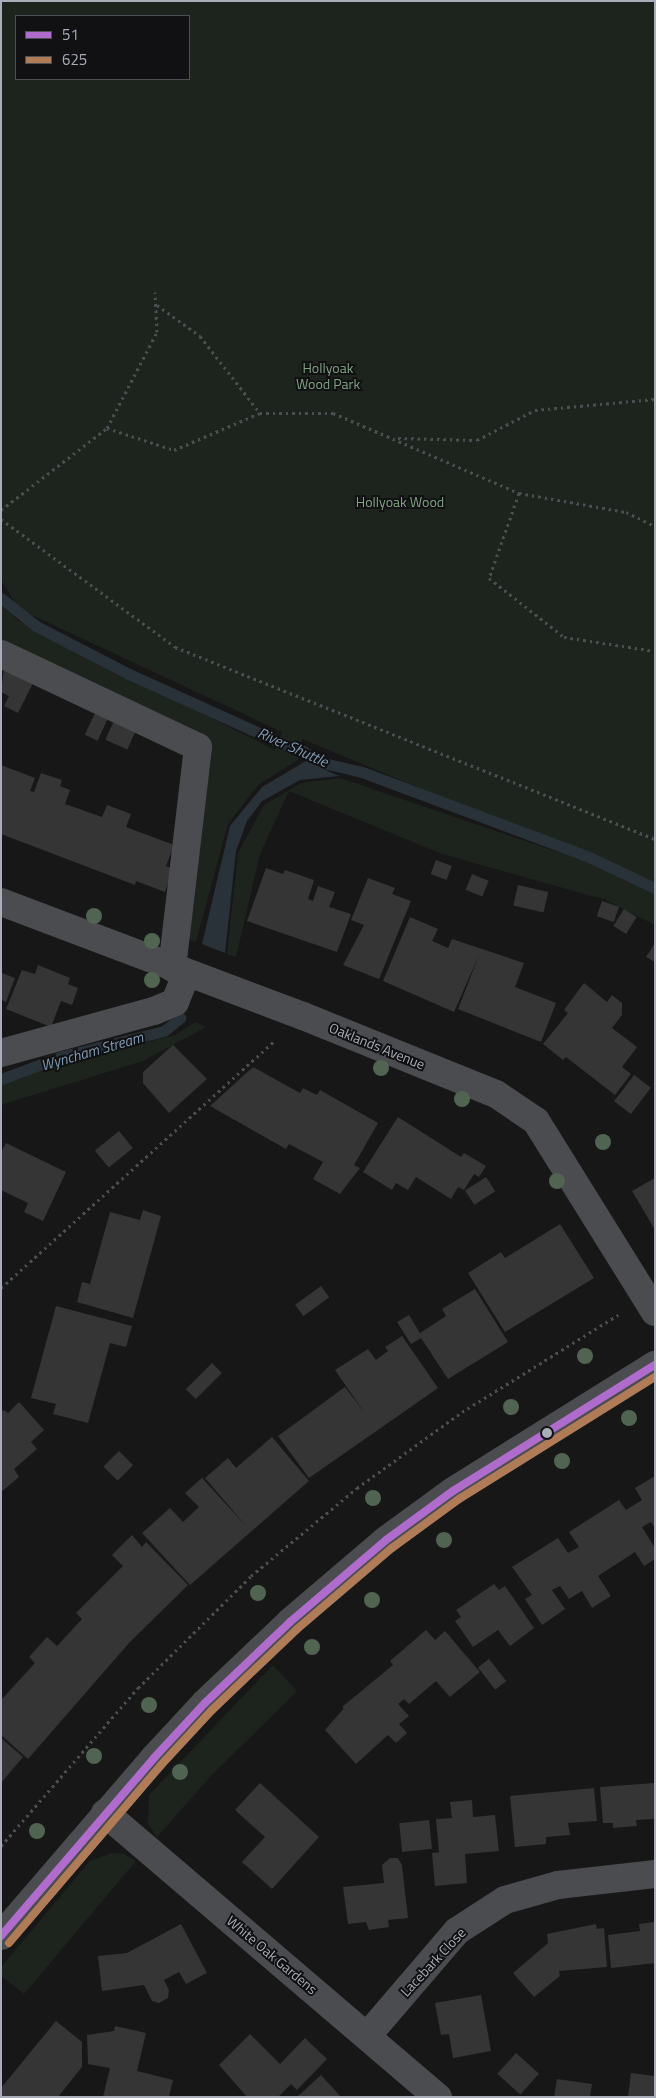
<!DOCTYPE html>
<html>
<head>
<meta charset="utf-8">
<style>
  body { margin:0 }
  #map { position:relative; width:656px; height:2098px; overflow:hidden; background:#171717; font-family:"Titillium Web",sans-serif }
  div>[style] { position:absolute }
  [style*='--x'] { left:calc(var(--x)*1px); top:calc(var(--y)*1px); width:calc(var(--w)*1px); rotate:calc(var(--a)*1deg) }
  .green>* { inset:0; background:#1d241e }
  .water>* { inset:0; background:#2a3239 }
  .stream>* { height:11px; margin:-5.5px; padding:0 5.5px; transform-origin:5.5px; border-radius:5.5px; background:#2a3239 }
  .building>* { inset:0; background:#353536; transform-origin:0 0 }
  .path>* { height:3px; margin-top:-1.5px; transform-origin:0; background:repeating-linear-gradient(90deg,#4d4e52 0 2.5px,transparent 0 6.5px) }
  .minor>* { height:28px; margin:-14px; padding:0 14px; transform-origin:14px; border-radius:14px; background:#4b4c50 }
  .bus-1>* { height:8px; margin:-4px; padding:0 4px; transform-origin:4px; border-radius:4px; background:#b06ccc }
  .bus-2>* { height:8px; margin:-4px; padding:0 4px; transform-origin:4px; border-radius:4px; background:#b07c57 }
  .trees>* { width:16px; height:16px; margin:-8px; border-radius:50%; background:#506451 }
  .dots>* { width:14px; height:14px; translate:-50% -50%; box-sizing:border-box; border:2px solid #111113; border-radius:50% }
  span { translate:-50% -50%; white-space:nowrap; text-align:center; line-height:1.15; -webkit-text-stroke:4px #111113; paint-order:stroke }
  .park-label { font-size:14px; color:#7fa381 }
  .street-label { font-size:14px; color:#a8adb8 }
  .water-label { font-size:15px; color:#7f9bb3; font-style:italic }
  .frame { position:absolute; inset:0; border:2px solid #a8adb8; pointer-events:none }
  .legend { position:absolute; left:15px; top:15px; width:175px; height:65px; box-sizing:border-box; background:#111113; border:1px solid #4d4f55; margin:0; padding:6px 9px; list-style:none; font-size:15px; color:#a8adb8 }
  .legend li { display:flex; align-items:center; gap:10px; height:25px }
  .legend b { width:25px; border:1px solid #4d4f55 }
</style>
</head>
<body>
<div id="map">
  <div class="green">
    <i style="clip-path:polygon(evenodd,1px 1px,655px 1px,655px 886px,302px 739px,299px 759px,258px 785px,228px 824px,196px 942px,180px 936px,205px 743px,1px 646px,1px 601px,17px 620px,275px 750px,282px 732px,19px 609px,1px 580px,1px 1px,16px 16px,189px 16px,189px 79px,16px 79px,16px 16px)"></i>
    <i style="clip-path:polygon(340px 778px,590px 863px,655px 893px,655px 925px,606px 900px,442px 854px,289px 791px,260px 854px,236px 957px,227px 954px,238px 853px,264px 805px,301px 783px)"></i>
    <i style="clip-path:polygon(195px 1022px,206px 1027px,143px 1061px,1px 1105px,1px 1084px,63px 1063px,176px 1035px)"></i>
    <i style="clip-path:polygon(273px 1665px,297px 1691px,209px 1778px,157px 1837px,148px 1824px,149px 1795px)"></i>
    <i style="clip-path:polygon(112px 1853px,124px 1854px,136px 1861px,24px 1994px,1px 1976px,1px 1967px,90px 1861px)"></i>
  </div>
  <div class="water">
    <i style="clip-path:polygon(306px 761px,339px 776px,300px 780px,262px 801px,247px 821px,236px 851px,225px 953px,202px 944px,230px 826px,262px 787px)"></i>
  </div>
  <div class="stream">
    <i style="--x:1;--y:598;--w:45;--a:38.7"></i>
    <i style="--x:36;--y:626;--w:105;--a:27.3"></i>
    <i style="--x:129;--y:674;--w:165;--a:24.4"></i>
    <i style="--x:279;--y:742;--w:21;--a:17"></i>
    <i style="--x:299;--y:748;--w:24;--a:35"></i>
    <i style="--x:319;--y:762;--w:44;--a:13.1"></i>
    <i style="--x:362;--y:772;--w:242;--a:20.5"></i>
    <i style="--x:589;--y:857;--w:73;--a:25.2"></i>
    <i style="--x:1;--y:1079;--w:66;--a:-20.4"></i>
    <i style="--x:63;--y:1056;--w:104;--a:-13.9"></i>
    <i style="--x:164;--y:1031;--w:21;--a:-39"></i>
  </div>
  <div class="building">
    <i style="clip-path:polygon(4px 668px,33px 683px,18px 713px,4px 706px,9px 696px,1px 692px)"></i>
    <i style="left:95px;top:713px;width:14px;height:24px;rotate:25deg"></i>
    <i style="left:116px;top:716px;width:24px;height:26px;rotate:24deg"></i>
    <i style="clip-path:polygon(1px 765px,35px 778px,30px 791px,34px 792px,41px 773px,62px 780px,60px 786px,70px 790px,65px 804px,102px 817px,107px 805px,131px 814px,126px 827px,174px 845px,166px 866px,173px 869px,165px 892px,136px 881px,135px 885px,1px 834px)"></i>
    <i style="left:436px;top:860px;width:17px;height:15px;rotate:21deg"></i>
    <i style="clip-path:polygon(266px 868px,283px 874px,285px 870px,314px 880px,308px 899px,313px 901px,318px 886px,335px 892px,329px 907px,351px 914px,337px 952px,247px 921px)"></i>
    <i style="left:472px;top:874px;width:18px;height:17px;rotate:22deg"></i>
    <i style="clip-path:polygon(368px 878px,395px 888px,392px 894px,411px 901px,379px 979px,343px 965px,364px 925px,351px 920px)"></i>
    <i style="left:518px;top:885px;width:31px;height:21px;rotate:13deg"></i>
    <i style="left:602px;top:901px;width:18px;height:16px;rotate:19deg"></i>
    <i style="left:624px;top:909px;width:15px;height:20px;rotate:32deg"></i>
    <i style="clip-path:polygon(410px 917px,438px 929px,432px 941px,441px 945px,448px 948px,452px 939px,524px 963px,515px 987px,556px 1003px,541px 1042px,458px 1009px,479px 955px,454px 1012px,383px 981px)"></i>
    <i style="clip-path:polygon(655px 943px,655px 962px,646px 957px)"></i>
    <i style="clip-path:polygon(38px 965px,70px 978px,68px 984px,78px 988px,72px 1005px,61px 1001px,51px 1027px,6px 1009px,22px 970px,35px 974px)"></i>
    <i style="clip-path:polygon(2px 973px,15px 978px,6px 1002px,1px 1000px)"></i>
    <i style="clip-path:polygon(584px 983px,607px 1002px,612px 995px,622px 1003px,622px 1015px,612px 1028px,637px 1047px,622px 1067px,631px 1074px,615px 1095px,566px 1057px,563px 1060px,543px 1044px,568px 1013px,564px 1010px)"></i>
    <i style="clip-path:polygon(173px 1045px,207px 1079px,169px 1113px,143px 1083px,143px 1072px)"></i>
    <i style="clip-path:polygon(253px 1067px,300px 1093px,303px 1088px,317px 1095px,320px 1090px,378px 1123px,354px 1165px,360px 1168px,340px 1194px,313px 1179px,323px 1162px,289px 1144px,286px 1149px,210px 1106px)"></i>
    <i style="left:634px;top:1075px;width:21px;height:33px;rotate:37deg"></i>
    <i style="clip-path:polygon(398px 1117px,461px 1157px,464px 1153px,486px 1166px,479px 1177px,474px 1174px,464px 1190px,458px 1187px,451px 1199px,416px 1177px,408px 1190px,396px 1183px,392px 1190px,363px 1172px)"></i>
    <i style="left:119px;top:1131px;width:22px;height:31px;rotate:51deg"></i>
    <i style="clip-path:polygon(6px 1143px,66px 1172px,43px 1221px,24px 1212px,28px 1203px,1px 1190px,1px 1152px)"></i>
    <i style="left:486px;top:1177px;width:17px;height:25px;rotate:57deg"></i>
    <i style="clip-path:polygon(655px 1178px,655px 1230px,632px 1191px)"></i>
    <i style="clip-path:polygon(143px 1210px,161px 1216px,133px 1318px,77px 1302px,82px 1282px,90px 1284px,110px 1212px,140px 1220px)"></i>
    <i style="clip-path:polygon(560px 1224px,594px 1278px,505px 1332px,468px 1273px,501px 1252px,505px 1258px)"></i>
    <i style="left:321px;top:1286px;width:14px;height:32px;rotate:54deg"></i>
    <i style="clip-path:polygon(475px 1289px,508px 1342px,448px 1379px,421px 1338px,411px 1344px,397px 1322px,409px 1315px,420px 1333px,446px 1316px,442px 1309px)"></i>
    <i style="clip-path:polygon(56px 1306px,132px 1326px,126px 1347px,110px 1343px,88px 1423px,53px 1414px,56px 1404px,31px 1398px)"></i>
    <i style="clip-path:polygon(402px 1336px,438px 1388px,309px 1478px,278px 1436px,345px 1387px,364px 1412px,335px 1370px,368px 1349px,376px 1360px,388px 1351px,385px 1347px)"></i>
    <i style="left:212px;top:1363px;width:14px;height:37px;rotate:45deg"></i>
    <i style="clip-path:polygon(19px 1402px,44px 1430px,31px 1442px,37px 1449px,14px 1469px,19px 1477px,1px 1492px,1px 1412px,4px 1410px,8px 1413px)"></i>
    <i style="clip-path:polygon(272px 1437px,309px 1481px,190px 1585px,142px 1533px,170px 1508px,183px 1522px,199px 1507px,185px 1493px,202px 1478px,247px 1527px,205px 1478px,228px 1458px,236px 1468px)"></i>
    <i style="left:119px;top:1451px;width:20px;height:22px;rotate:45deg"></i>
    <i style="clip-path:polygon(655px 1476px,655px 1528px,651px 1522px,642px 1527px,655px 1548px,655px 1559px,644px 1566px,635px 1552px,598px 1576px,611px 1596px,592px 1608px,582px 1591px,569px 1599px,560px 1586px,552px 1590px,565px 1609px,542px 1625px,525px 1599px,532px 1595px,512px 1567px,558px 1538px,568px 1553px,579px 1547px,569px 1532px,619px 1500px,626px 1510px,642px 1500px,635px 1488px)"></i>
    <i style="clip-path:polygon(132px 1535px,142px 1547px,146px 1542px,188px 1585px,129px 1643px,28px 1759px,1px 1735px,1px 1700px,35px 1663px,29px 1657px,47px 1637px,57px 1646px,82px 1619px,76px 1613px,123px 1566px,112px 1555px)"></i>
    <i style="clip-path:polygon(494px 1584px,499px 1590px,505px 1586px,534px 1628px,510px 1646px,498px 1630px,473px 1647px,455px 1621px,461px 1617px,456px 1610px)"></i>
    <i style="clip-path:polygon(426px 1630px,435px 1640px,445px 1631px,480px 1672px,450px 1697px,436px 1681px,409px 1704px,404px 1699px,398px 1704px,409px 1716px,399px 1724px,407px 1733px,396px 1743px,388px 1735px,356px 1764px,325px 1730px,344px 1708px,342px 1707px,393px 1665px,390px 1661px)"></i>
    <i style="left:489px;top:1659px;width:28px;height:14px;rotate:52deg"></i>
    <i style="clip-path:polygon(1px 1738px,23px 1757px,1px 1783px)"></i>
    <i style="clip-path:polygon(260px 1783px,319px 1837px,272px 1889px,242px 1862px,265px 1837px,235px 1810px)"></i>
    <i style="clip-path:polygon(655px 1783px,655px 1819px,636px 1820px,637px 1826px,613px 1828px,613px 1823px,603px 1823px,600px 1787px)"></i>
    <i style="clip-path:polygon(594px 1788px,597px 1821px,568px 1823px,570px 1835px,546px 1837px,546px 1844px,515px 1847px,510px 1796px)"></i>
    <i style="clip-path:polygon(472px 1800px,473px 1817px,495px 1815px,499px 1851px,465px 1854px,467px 1883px,435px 1886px,432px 1853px,439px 1852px,436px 1819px,452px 1818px,450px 1802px)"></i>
    <i style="left:429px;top:1820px;width:29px;height:30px;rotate:84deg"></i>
    <i style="clip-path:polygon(390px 1858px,398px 1858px,402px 1865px,408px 1918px,388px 1920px,389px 1927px,369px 1930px,366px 1922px,348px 1924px,343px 1887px,384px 1883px,382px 1865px)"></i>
    <i style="clip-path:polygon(655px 1922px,655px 1963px,611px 1968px,608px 1935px,640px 1931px,639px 1924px)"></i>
    <i style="clip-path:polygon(181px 1924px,207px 1973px,186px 1984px,179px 1972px,164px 1980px,169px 1990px,168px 1998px,159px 2003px,152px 2001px,144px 1985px,102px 1991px,98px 1956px,127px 1953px)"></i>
    <i style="clip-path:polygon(596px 1924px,597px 1929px,604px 1928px,607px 1967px,559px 1971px,560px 1976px,534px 1997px,513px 1973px,548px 1943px,547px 1934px)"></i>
    <i style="clip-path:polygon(481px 1995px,491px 2051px,453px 2058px,449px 2034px,441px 2035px,435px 2003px)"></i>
    <i style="clip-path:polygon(56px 2021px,82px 2042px,82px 2067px,58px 2097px,1px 2097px,1px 2088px)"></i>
    <i style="clip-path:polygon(115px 2026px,146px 2033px,137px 2071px,173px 2080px,169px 2097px,103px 2097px,110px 2068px,88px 2064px,87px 2035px,114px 2031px)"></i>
    <i style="clip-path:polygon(250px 2034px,280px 2064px,305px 2038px,327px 2059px,297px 2090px,291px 2084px,278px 2097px,247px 2097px,219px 2065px)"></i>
    <i style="left:516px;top:2053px;width:31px;height:28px;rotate:42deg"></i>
    <i style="clip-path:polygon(631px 2073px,655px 2076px,655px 2097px,628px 2097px)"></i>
    <i style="clip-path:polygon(321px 2075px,341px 2097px,297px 2097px)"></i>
    <i style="clip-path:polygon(557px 2079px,592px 2084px,590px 2097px,554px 2097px)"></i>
  </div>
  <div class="path">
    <i style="--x:157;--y:305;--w:53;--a:35.8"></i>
    <i style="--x:200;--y:336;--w:98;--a:52.1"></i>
    <i style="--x:107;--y:428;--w:71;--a:18.2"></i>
    <i style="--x:174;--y:450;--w:94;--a:-23.3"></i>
    <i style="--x:260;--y:413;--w:73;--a:0"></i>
    <i style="--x:333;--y:413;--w:202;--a:23.3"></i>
    <i style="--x:519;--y:493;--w:109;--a:10.1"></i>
    <i style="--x:626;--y:512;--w:32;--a:26"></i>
    <i style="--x:398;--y:438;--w:79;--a:1.5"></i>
    <i style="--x:477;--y:440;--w:65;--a:-27.3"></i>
    <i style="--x:535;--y:410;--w:121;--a:-5.2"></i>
    <i style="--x:519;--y:493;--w:90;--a:109.4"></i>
    <i style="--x:489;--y:578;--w:95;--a:38.2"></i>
    <i style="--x:564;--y:637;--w:92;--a:8.7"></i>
    <i style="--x:1;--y:510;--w:134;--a:-37.7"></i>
    <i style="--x:107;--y:428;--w:108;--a:-62.5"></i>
    <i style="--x:157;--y:332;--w:40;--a:-92.9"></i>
    <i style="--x:1;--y:519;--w:216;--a:36.3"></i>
    <i style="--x:175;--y:647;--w:517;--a:21.8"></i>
    <i style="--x:1;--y:1288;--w:370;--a:-42.1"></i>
    <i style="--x:1;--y:1846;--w:209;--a:-49.1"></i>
    <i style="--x:138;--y:1688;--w:159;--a:-44.7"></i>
    <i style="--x:251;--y:1576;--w:138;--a:-39.7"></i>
    <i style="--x:357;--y:1488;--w:130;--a:-35.9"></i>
    <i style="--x:462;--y:1412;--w:184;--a:-31.9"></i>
  </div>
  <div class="minor">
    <i style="--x:1;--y:654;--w:218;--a:25.3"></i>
    <i style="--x:198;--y:747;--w:222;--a:96.7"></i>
    <i style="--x:1;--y:902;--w:323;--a:20.7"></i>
    <i style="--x:303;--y:1016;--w:208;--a:22"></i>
    <i style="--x:496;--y:1094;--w:48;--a:34"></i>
    <i style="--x:536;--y:1121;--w:225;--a:58.1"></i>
    <i style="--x:1;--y:1053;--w:159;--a:-15.4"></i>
    <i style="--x:154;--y:1011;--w:23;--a:-23"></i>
    <i style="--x:175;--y:1002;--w:31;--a:-68"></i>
    <i style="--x:105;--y:1813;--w:438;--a:40.5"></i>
    <i style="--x:1;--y:1936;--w:235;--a:-49.3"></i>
    <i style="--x:154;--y:1758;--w:75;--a:-47.2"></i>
    <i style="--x:205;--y:1703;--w:117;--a:-43.6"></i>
    <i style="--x:290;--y:1622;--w:126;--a:-40.5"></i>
    <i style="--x:386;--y:1540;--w:83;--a:-36.2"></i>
    <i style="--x:453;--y:1491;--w:238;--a:-32"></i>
    <i style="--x:367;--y:2036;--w:138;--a:-49.4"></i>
    <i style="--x:457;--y:1931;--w:57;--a:-32.9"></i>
    <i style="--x:505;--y:1900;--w:55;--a:-15.8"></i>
    <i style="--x:558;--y:1885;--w:98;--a:-6.5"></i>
  </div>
  <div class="bus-1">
    <i style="--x:1;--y:1936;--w:235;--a:-49.3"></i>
    <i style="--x:154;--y:1758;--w:75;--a:-47.2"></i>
    <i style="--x:205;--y:1703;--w:117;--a:-43.6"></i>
    <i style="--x:290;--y:1622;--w:126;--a:-40.5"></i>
    <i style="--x:386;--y:1540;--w:83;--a:-36.2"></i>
    <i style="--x:453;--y:1491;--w:238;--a:-32"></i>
  </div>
  <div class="bus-2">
    <i style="--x:9;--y:1943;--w:234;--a:-49.5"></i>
    <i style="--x:161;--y:1765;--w:75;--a:-47.2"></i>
    <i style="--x:212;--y:1710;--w:117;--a:-43.6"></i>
    <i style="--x:297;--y:1629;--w:125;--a:-40.5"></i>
    <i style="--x:392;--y:1548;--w:83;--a:-36.2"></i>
    <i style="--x:459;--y:1499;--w:231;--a:-31.9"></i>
  </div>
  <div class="trees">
    <i style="left:94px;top:916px"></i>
    <i style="left:152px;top:941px"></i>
    <i style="left:152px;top:980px"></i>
    <i style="left:381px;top:1068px"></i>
    <i style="left:462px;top:1099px"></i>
    <i style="left:603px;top:1142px"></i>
    <i style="left:557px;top:1181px"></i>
    <i style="left:585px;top:1356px"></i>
    <i style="left:511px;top:1407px"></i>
    <i style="left:629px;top:1418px"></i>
    <i style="left:562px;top:1461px"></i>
    <i style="left:373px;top:1498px"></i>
    <i style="left:444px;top:1540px"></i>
    <i style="left:258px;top:1593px"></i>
    <i style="left:372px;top:1600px"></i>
    <i style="left:312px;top:1647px"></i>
    <i style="left:149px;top:1705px"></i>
    <i style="left:94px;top:1756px"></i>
    <i style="left:180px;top:1772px"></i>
    <i style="left:37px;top:1831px"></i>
  </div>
  <div class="dots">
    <i style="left:547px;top:1433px;background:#a8adb8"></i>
  </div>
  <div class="park-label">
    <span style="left:328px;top:376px">Hollyoak<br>Wood Park</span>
    <span style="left:400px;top:502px">Hollyoak Wood</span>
  </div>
  <div class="street-label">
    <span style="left:377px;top:1046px;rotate:22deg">Oaklands Avenue</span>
    <span style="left:272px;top:1955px;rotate:40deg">White Oak Gardens</span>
    <span style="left:433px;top:1962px;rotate:-47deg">Lacebark Close</span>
  </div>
  <div class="water-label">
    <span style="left:293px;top:747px;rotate:24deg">River Shuttle</span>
    <span style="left:92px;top:1051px;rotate:-16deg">Wyncham Stream</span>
  </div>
  <div class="frame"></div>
  <ul class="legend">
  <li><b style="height:6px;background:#b06ccc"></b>51</li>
  <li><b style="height:6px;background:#b07c57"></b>625</li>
  </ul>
</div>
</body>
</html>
